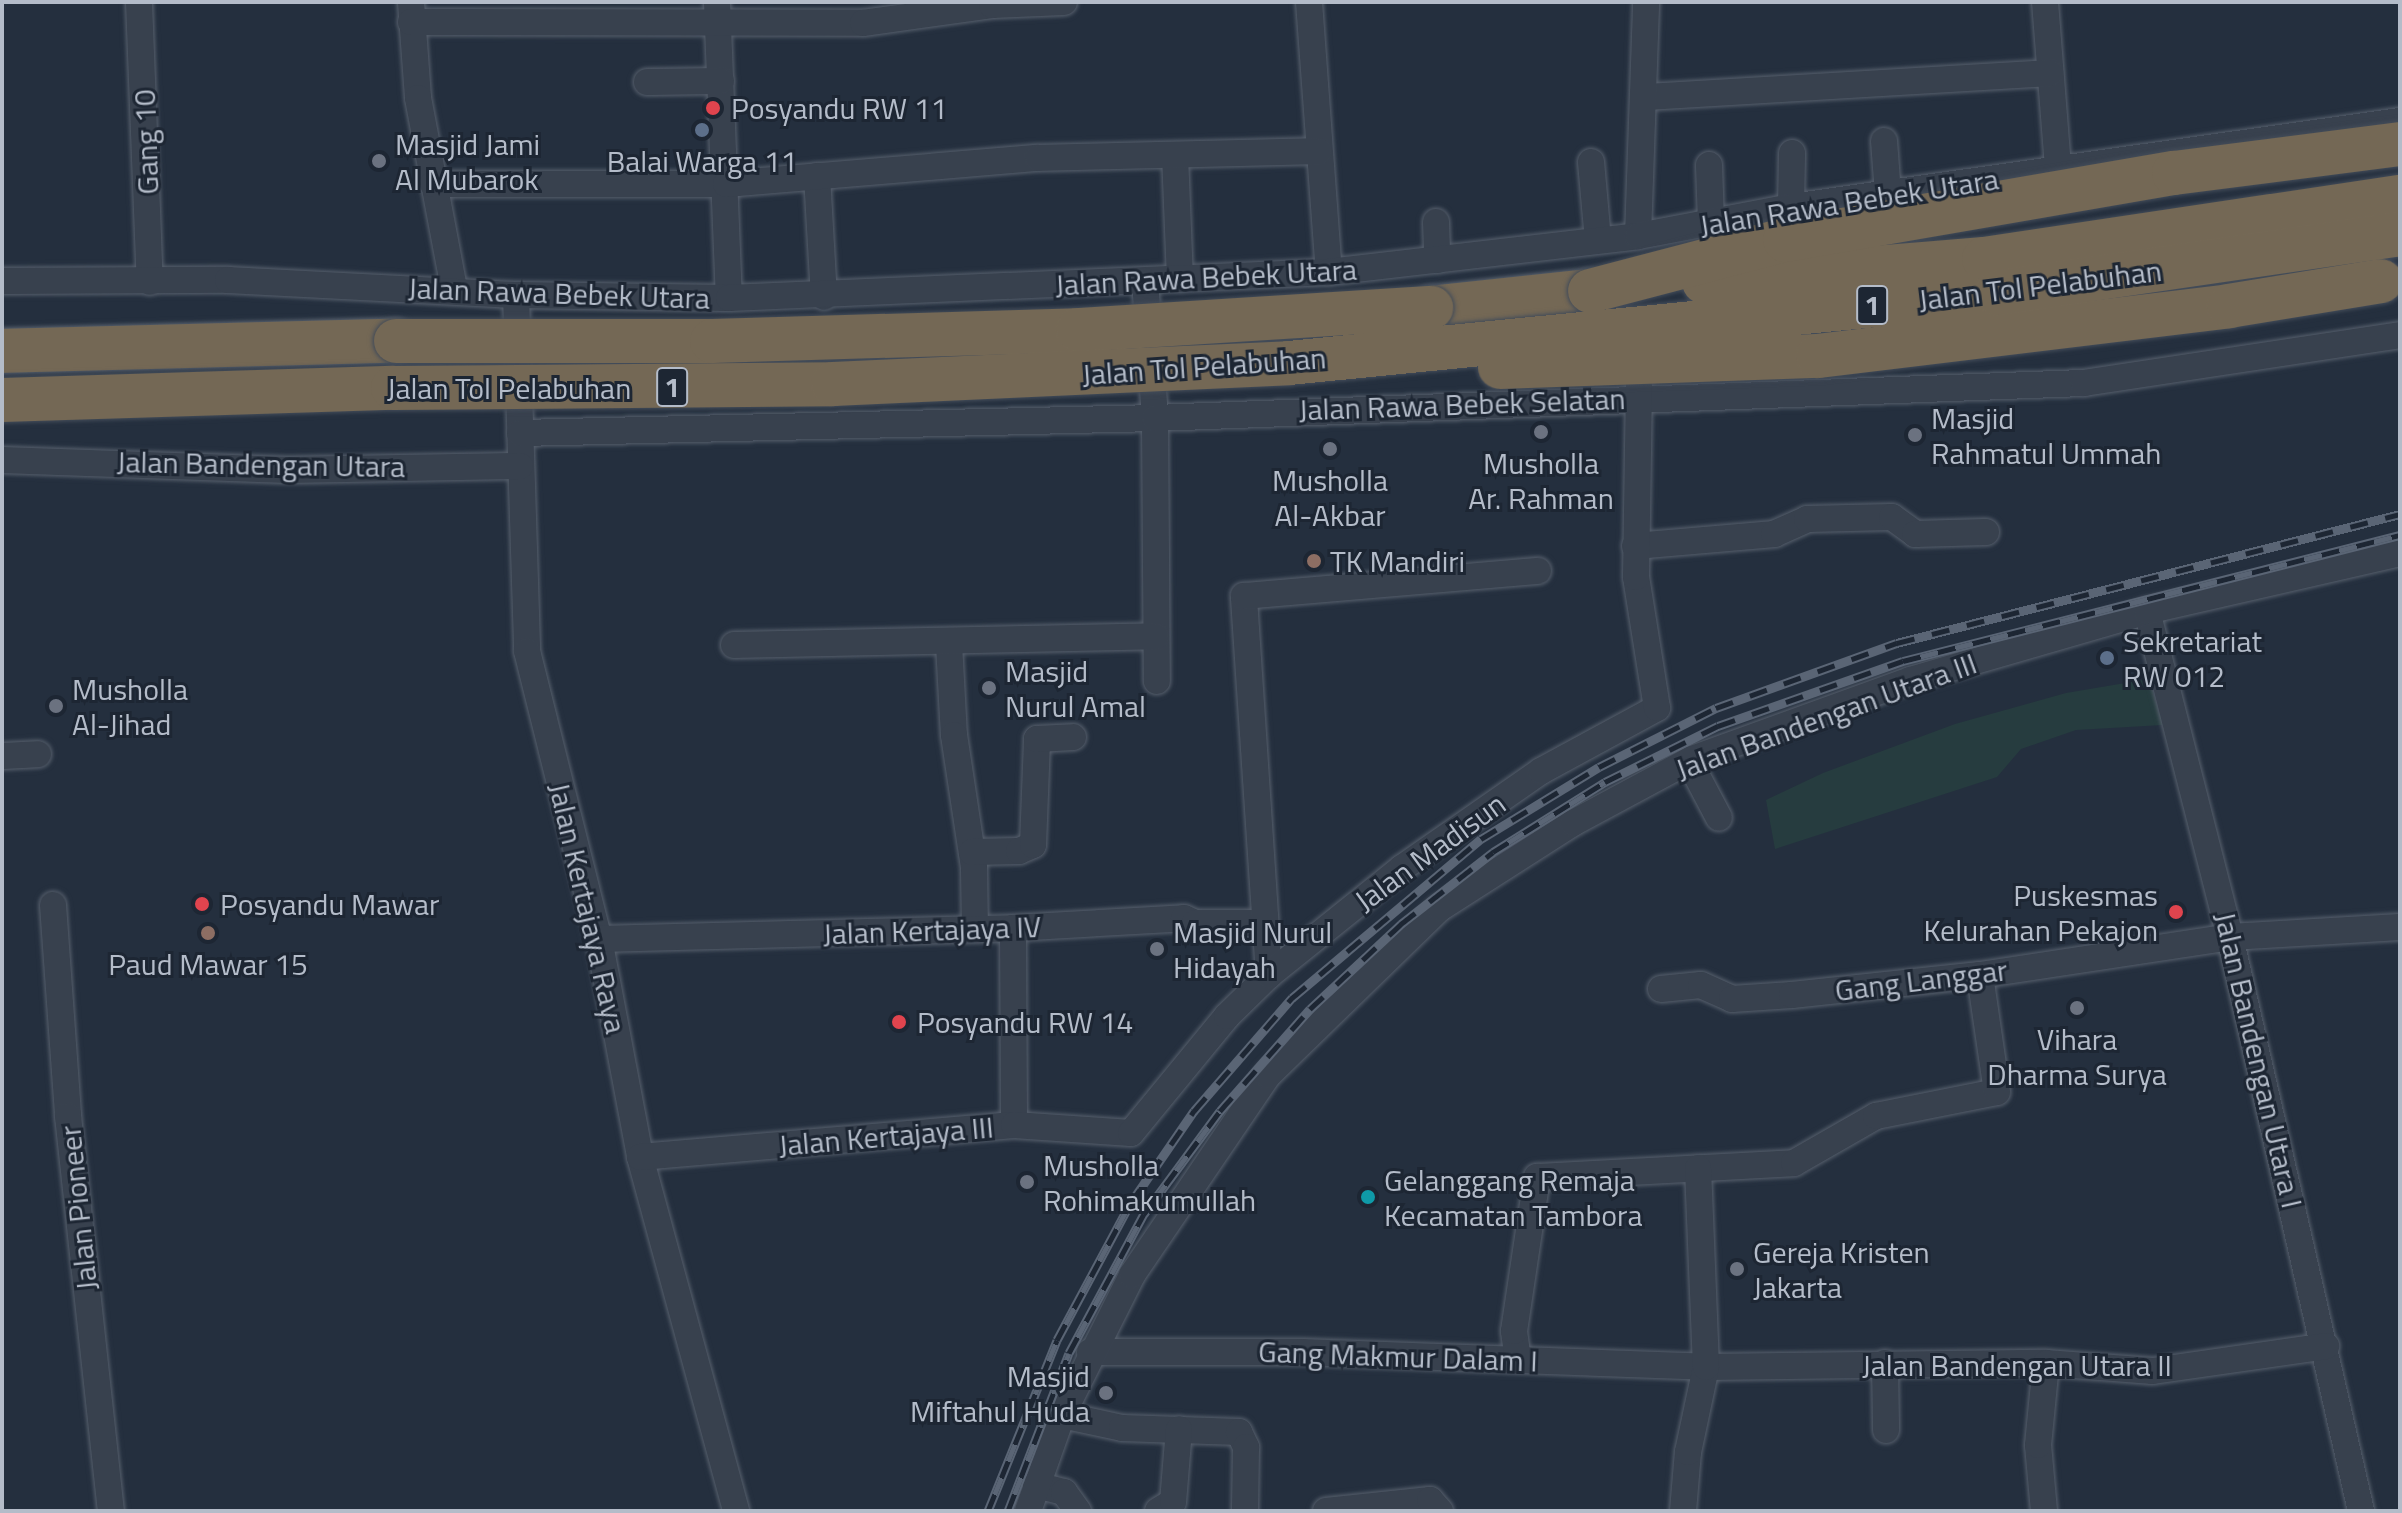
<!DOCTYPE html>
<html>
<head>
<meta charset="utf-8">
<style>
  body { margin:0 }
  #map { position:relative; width:2402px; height:1513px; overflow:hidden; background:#242f3e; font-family:"Titillium Web",sans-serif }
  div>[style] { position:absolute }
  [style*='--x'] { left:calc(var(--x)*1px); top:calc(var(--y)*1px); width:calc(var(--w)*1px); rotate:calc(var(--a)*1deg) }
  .green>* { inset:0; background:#263c3f }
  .roads { filter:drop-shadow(0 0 2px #565f6c) drop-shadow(0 0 2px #565f6c) }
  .street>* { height:26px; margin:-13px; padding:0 13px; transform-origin:13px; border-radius:13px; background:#38414e }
  .highway>* { height:44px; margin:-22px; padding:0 22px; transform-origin:22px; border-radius:22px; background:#746855 }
  .rail>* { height:9px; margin-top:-4.5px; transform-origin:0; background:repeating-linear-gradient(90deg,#1d2633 0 18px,#5a6575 0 36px); box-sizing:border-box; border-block:2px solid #5a6575 }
  .bridges { filter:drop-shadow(0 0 2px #434c59) drop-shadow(0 0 2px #434c59) }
  .highway-bridge>* { height:44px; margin:-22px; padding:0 22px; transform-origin:22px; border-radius:22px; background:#746855 }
  .dots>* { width:22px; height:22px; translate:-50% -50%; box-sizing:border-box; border:4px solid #1d2633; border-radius:50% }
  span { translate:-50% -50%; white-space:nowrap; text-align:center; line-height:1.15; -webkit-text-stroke:6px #1d2633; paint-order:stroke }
  .shield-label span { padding:2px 6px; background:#1d2633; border:2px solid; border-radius:6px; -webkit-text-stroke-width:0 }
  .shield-label { font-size:28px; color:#b4bcc9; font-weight:700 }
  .poi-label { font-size:30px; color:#b4bcc9 }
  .left { translate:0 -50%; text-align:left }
  .right { translate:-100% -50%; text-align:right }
  .street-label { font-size:30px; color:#b4bcc9 }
  .frame { position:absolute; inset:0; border:4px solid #b4bcc9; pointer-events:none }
</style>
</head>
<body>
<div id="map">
  <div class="green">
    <i style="clip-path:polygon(2149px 679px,2163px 725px,2076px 730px,2021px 749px,1997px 777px,1775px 849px,1766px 800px,1823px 773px,1955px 724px,2066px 693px)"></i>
  </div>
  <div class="roads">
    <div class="street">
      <i style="--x:139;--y:2;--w:280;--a:87.8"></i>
      <i style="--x:411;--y:2;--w:96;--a:85.8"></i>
      <i style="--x:418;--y:98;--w:194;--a:79.3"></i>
      <i style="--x:717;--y:2;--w:296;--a:87.7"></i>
      <i style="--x:1309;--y:2;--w:271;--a:85.8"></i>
      <i style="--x:2045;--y:2;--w:168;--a:85.5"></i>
      <i style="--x:411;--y:22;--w:452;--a:0.1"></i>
      <i style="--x:863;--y:23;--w:130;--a:-7.9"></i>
      <i style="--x:992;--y:5;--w:72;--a:-2.4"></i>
      <i style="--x:647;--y:82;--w:74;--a:-0.8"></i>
      <i style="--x:1647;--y:97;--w:404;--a:-3.4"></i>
      <i style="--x:1884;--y:141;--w:53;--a:85.7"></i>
      <i style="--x:1175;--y:155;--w:124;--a:87.7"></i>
      <i style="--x:1591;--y:162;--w:78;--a:84.9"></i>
      <i style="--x:1709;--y:165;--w:58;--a:88"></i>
      <i style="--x:817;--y:176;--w:121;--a:86.7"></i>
      <i style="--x:433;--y:184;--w:293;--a:0"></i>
      <i style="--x:726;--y:184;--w:313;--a:-4.8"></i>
      <i style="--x:1038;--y:158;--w:281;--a:-1.4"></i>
      <i style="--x:1791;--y:207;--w:54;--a:-88.9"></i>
      <i style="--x:1436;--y:222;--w:38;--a:88"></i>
      <i style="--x:1638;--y:236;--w:234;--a:-88"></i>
      <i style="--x:2;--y:281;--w:226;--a:-0.3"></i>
      <i style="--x:228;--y:280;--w:288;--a:3"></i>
      <i style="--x:516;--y:295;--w:213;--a:0.8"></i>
      <i style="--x:729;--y:298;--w:601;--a:-2.48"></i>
      <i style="--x:1329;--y:272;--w:311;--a:-6.6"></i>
      <i style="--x:1638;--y:236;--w:156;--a:-10.7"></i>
      <i style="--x:1791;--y:207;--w:615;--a:-8.04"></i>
      <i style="--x:1145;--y:281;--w:137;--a:85.8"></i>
      <i style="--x:1155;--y:418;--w:263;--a:89.6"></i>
      <i style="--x:516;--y:295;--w:356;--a:88.2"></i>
      <i style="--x:527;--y:651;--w:297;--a:76"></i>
      <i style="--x:599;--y:939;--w:222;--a:79.3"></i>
      <i style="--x:640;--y:1157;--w:367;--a:74.8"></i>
      <i style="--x:520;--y:433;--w:635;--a:-1.35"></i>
      <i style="--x:1155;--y:418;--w:930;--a:-2.16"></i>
      <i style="--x:2084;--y:383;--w:320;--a:-8.6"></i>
      <i style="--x:2;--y:460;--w:286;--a:2"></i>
      <i style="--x:288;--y:470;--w:232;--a:-1"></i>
      <i style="--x:1635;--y:546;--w:140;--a:-4.9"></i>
      <i style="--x:1774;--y:534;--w:36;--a:-24"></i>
      <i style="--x:1807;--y:519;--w:85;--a:-1.3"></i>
      <i style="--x:1892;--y:517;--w:29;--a:36"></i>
      <i style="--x:1915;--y:534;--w:71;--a:-1.6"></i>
      <i style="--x:2147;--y:611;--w:336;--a:75.7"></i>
      <i style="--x:2230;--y:937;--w:589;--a:77.14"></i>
      <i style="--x:949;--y:644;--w:91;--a:86.9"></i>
      <i style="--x:954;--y:735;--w:134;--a:81.4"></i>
      <i style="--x:974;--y:868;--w:61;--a:89.1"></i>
      <i style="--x:734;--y:645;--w:422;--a:-1.2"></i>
      <i style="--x:2;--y:756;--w:36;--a:-3"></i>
      <i style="--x:1689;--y:761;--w:64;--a:62.2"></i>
      <i style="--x:972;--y:852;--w:47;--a:-1.2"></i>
      <i style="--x:1019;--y:851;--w:15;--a:-23"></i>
      <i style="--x:1033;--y:845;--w:106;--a:-87.8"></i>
      <i style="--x:1037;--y:739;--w:36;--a:-3"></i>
      <i style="--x:53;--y:905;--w:212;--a:85.9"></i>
      <i style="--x:68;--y:1116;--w:397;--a:83.8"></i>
      <i style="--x:1013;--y:928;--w:197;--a:89.7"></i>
      <i style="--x:599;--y:939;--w:414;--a:-1.5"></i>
      <i style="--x:1013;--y:928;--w:171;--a:-3.3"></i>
      <i style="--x:1184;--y:918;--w:12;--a:24"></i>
      <i style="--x:1195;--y:923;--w:69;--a:0"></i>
      <i style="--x:1269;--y:975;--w:380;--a:-93.8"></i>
      <i style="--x:1244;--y:596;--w:295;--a:-4.9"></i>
      <i style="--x:1661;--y:989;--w:40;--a:-5.7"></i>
      <i style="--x:1701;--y:985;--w:34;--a:24"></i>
      <i style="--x:1732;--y:999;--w:60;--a:-3.8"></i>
      <i style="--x:1792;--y:995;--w:189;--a:-6.1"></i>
      <i style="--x:1980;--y:975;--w:253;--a:-8.6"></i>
      <i style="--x:2230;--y:937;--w:170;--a:-3.4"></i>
      <i style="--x:640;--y:1157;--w:375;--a:-4.9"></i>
      <i style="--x:1014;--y:1125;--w:117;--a:3.9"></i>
      <i style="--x:1131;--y:1133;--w:151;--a:-50.6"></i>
      <i style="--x:1227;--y:1016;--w:59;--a:-44.3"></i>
      <i style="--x:1269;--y:975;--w:171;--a:-38.8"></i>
      <i style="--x:1402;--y:868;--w:169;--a:-34.9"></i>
      <i style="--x:1541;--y:771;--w:132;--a:-28.5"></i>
      <i style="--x:1657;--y:708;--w:133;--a:-99.1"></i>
      <i style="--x:1636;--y:577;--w:197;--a:-89.1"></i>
      <i style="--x:1090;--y:1352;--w:212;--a:0"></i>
      <i style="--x:1302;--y:1352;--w:404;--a:2.1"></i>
      <i style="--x:1706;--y:1367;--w:340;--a:-0.7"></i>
      <i style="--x:2046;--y:1363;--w:107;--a:4.3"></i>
      <i style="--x:2153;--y:1371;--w:175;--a:-8.2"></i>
      <i style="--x:1518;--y:1360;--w:29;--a:-98"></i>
      <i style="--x:1514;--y:1331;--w:156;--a:-81.5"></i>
      <i style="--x:1537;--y:1177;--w:257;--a:-3.1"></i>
      <i style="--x:1794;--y:1163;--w:95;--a:-29.8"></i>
      <i style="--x:1876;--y:1116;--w:123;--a:-11.2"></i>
      <i style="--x:1997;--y:1092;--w:118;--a:-98.3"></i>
      <i style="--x:1885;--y:1363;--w:67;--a:89.1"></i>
      <i style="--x:1062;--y:1415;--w:61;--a:12.2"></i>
      <i style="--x:1122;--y:1428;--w:117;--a:2"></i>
      <i style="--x:1239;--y:1432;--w:17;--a:65"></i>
      <i style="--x:1246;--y:1447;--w:64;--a:90.9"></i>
      <i style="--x:1036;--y:1485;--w:29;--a:14"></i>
      <i style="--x:1064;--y:1492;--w:24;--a:54"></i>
      <i style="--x:1028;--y:1511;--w:102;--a:-70.5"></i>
      <i style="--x:1062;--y:1415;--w:157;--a:-63.4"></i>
      <i style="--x:1132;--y:1275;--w:242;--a:-55.8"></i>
      <i style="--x:1268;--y:1075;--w:240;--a:-44.2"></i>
      <i style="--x:1440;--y:908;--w:158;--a:-32.6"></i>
      <i style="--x:1573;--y:823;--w:135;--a:-28.3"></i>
      <i style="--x:1692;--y:759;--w:232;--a:-19.9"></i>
      <i style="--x:1910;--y:680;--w:247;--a:-16.2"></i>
      <i style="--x:2147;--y:611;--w:260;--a:-12.9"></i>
      <i style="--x:1158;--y:1511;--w:17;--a:-31"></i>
      <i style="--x:1173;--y:1502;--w:73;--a:-85.3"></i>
      <i style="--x:1326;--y:1511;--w:105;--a:-6"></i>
      <i style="--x:1430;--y:1500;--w:15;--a:48"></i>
      <i style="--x:1683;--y:1511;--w:59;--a:-85.2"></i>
      <i style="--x:1688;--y:1452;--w:87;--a:-78"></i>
      <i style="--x:1706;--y:1367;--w:199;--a:-92.3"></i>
      <i style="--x:2044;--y:1511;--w:66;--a:-95.2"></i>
      <i style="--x:2038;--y:1445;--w:82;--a:-84.4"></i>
    </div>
    <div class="highway">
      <i style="--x:1431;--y:308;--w:160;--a:-6.1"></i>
      <i style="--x:2;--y:351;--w:394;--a:-1.5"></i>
    </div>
  </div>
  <div class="rail">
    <i style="--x:988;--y:1511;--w:184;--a:-68"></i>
    <i style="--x:1057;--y:1340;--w:154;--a:-61.8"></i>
    <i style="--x:1130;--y:1204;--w:113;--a:-55.5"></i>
    <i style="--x:1194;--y:1111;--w:150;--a:-49.1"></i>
    <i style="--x:1292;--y:998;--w:247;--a:-40.1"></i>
    <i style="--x:1481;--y:839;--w:138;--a:-31.4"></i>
    <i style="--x:1599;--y:767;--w:131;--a:-26.8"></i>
    <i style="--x:1716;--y:708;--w:192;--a:-19.8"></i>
    <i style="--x:1897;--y:643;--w:519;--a:-14.38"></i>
    <i style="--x:1008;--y:1511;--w:169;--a:-68.9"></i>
    <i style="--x:1069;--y:1353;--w:158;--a:-61.7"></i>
    <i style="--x:1144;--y:1214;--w:128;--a:-53.6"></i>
    <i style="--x:1220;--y:1111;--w:136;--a:-48.6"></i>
    <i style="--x:1310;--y:1009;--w:125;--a:-43"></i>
    <i style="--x:1401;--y:924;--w:117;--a:-38"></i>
    <i style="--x:1493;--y:852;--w:132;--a:-32"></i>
    <i style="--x:1605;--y:782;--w:126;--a:-26.4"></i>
    <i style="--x:1718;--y:726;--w:196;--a:-19.4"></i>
    <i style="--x:1903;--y:661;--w:513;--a:-14.23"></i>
  </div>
  <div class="bridges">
    <div class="highway-bridge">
      <i style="--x:1704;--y:282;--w:281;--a:-4.7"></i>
      <i style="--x:1984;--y:259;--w:421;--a:-8.5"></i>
      <i style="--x:1590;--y:291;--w:202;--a:-14.7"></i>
      <i style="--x:1785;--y:240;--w:395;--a:-9.8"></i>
      <i style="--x:2174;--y:173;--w:228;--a:-7.3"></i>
      <i style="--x:396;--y:341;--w:316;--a:0"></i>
      <i style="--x:712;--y:341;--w:366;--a:-1.7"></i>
      <i style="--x:1078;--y:330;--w:354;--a:-3.6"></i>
      <i style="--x:1500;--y:367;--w:318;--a:-2"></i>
      <i style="--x:1818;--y:356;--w:414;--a:-6.9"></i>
      <i style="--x:2229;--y:306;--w:154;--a:-9.3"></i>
      <i style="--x:2;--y:400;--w:391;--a:-1.8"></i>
      <i style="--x:393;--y:388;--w:440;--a:-0.5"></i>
      <i style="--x:833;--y:384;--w:456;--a:-2.6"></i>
      <i style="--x:1289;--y:363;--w:710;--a:-5.65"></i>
      <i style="--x:1996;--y:293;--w:408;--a:-8.3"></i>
    </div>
  </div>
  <div class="dots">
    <i style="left:713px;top:108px;background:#e0444e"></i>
    <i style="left:702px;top:130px;background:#5c6f8a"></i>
    <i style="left:379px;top:161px;background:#6b7280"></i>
    <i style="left:1541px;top:432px;background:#6b7280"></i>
    <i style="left:1915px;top:435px;background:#6b7280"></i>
    <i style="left:1330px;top:449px;background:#6b7280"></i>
    <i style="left:1314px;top:561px;background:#8d6e63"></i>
    <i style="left:2107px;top:658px;background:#5c6f8a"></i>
    <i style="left:989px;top:688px;background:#6b7280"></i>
    <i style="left:56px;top:706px;background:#6b7280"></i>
    <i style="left:202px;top:904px;background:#e0444e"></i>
    <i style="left:2176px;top:912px;background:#e0444e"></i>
    <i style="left:208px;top:933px;background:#8d6e63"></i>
    <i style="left:1157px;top:949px;background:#6b7280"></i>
    <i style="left:2077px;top:1008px;background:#6b7280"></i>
    <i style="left:899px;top:1022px;background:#e0444e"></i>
    <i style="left:1027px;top:1182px;background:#6b7280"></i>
    <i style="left:1368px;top:1197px;background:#0f9aa8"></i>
    <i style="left:1737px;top:1269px;background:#6b7280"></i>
    <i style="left:1106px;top:1393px;background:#6b7280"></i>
  </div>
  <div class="shield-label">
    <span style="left:1872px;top:305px">1</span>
    <span style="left:672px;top:387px">1</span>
  </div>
  <div class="poi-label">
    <span class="left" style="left:731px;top:108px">Posyandu RW 11</span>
    <span class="left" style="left:395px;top:161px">Masjid Jami<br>Al Mubarok</span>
    <span style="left:702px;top:161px">Balai Warga 11</span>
    <span class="left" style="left:1931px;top:435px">Masjid<br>Rahmatul Ummah</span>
    <span style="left:1541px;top:480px">Musholla<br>Ar. Rahman</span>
    <span style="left:1330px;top:497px">Musholla<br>Al-Akbar</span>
    <span class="left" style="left:1330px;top:561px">TK Mandiri</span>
    <span class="left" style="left:2123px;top:658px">Sekretariat<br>RW 012</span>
    <span class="left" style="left:1005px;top:688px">Masjid<br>Nurul Amal</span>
    <span class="left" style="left:72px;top:706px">Musholla<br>Al-Jihad</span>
    <span class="right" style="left:2158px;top:912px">Puskesmas<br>Kelurahan Pekajon</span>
    <span class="left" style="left:220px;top:904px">Posyandu Mawar</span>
    <span class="left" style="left:1173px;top:949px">Masjid Nurul<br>Hidayah</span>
    <span style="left:208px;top:964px">Paud Mawar 15</span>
    <span class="left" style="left:917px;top:1022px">Posyandu RW 14</span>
    <span style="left:2077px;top:1056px">Vihara<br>Dharma Surya</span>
    <span class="left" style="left:1043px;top:1182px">Musholla<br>Rohimakumullah</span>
    <span class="left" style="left:1384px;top:1197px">Gelanggang Remaja<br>Kecamatan Tambora</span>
    <span class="left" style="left:1753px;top:1269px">Gereja Kristen<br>Jakarta</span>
    <span class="right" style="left:1090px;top:1393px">Masjid<br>Miftahul Huda</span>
  </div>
  <div class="street-label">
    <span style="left:146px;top:142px;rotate:-92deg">Gang 10</span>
    <span style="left:1849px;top:202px;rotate:-9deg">Jalan Rawa Bebek Utara</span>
    <span style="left:1206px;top:277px;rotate:-3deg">Jalan Rawa Bebek Utara</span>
    <span style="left:2040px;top:285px;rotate:-7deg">Jalan Tol Pelabuhan</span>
    <span style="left:559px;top:293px;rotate:2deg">Jalan Rawa Bebek Utara</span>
    <span style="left:1204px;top:366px;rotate:-4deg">Jalan Tol Pelabuhan</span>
    <span style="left:509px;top:388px">Jalan Tol Pelabuhan</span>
    <span style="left:1462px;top:404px;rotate:-2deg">Jalan Rawa Bebek Selatan</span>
    <span style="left:261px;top:464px;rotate:1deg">Jalan Bandengan Utara</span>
    <span style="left:1826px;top:716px;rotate:-20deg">Jalan Bandengan Utara III</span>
    <span style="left:1430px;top:852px;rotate:-36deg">Jalan Madisun</span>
    <span style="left:588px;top:908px;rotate:77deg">Jalan Kertajaya Raya</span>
    <span style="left:932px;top:930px;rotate:-2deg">Jalan Kertajaya IV</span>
    <span style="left:1921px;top:980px;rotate:-7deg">Gang Langgar</span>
    <span style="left:2259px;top:1060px;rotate:77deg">Jalan Bandengan Utara I</span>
    <span style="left:886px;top:1136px;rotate:-5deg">Jalan Kertajaya III</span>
    <span style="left:78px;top:1208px;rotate:-96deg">Jalan Pioneer</span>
    <span style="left:1398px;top:1356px;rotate:2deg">Gang Makmur Dalam I</span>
    <span style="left:2017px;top:1365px">Jalan Bandengan Utara II</span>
  </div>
  <div class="frame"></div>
</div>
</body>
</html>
